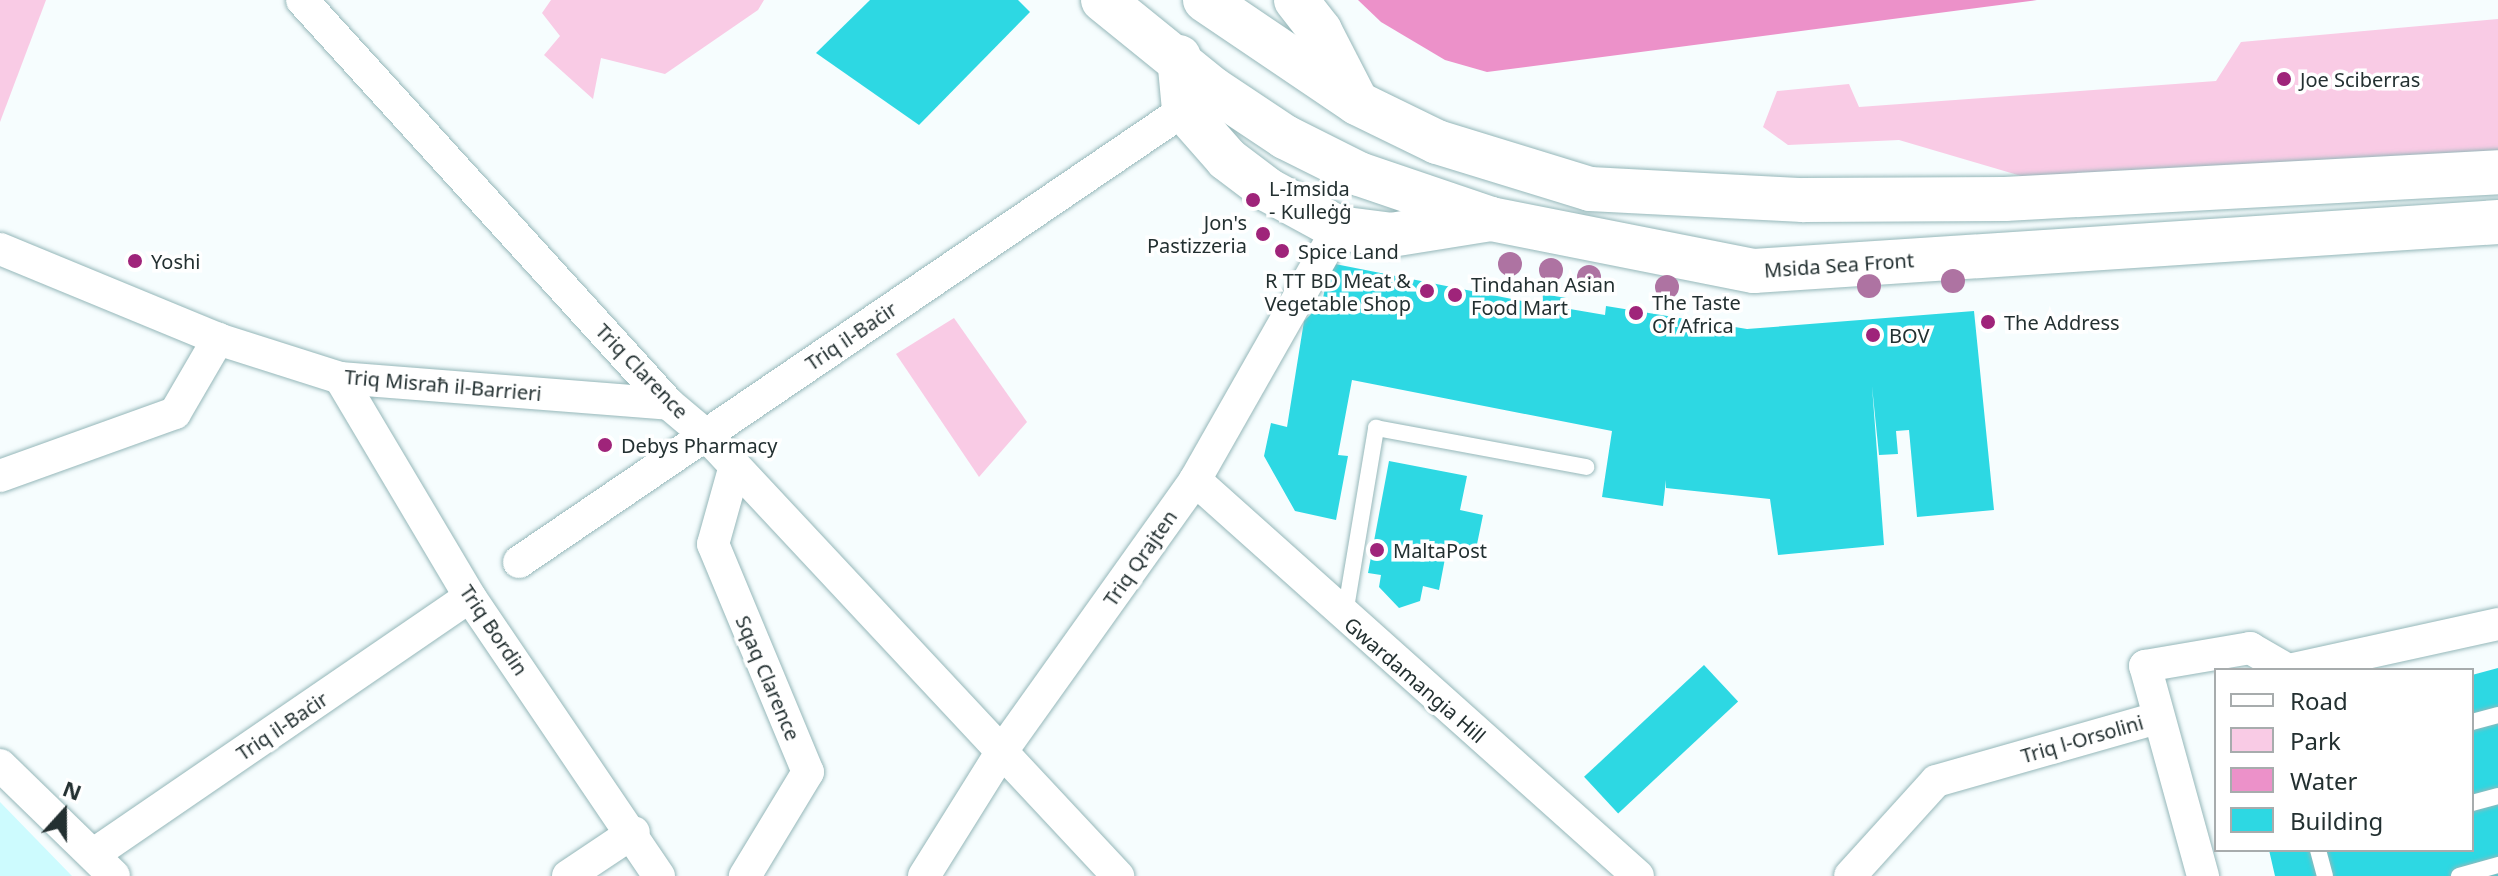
<!DOCTYPE html>
<html>
<head>
<meta charset="utf-8">
<style>
  body { margin:0 }
  #map { position:relative; width:2498px; height:876px; overflow:hidden; background:#f6fdfe; font-family:"Noto Sans",sans-serif }
  div>[style] { position:absolute }
  [style*='--x'] { left:calc(var(--x)*1px); top:calc(var(--y)*1px); width:calc(var(--w)*1px); rotate:calc(var(--a)*1deg) }
  .built>* { inset:0; background:#cdfbfe }
  .green>* { inset:0; background:#f9cbe5 }
  .water>* { inset:0; background:#ec91c9 }
  .building>* { inset:0; background:#2dd8e3; transform-origin:0 0 }
  .roads { filter:drop-shadow(0 0 2px #95b7b9) drop-shadow(0 0 2px #95b7b9) }
  .lane>* { height:16px; margin:-8px; padding:0 8px; transform-origin:8px; border-radius:8px; background:#fff }
  .street>* { height:32px; margin:-16px; padding:0 16px; transform-origin:16px; border-radius:16px; background:#fff }
  .highway>* { height:44px; margin:-22px; padding:0 22px; transform-origin:22px; border-radius:22px; background:#fff }
  .trees>* { width:24px; height:24px; margin:-12px; border-radius:50%; background:#ae73a2 }
  .dots>* { width:22px; height:22px; translate:-50% -50%; box-sizing:border-box; border:4px solid #fff; border-radius:50% }
  span { translate:-50% -50%; white-space:nowrap; text-align:center; line-height:1.15; -webkit-text-stroke:7px #fff; paint-order:stroke }
  .poi-label { font-size:20px; color:#233031 }
  .left { translate:0 -50%; text-align:left }
  .right { translate:-100% -50%; text-align:right }
  .street-label { font-size:20px; color:#233031 }
  .legend { position:absolute; left:2214px; top:668px; width:260px; height:184px; box-sizing:border-box; background:#fff; border:2px solid #a7acad; margin:0; padding:10px 14px; list-style:none; font-size:24px; color:#233031 }
  .legend li { display:flex; align-items:center; gap:16px; height:40px }
  .legend b { width:40px; border:2px solid #a7acad }
  .north { position:absolute; left:24px; top:772px; width:80px; height:80px; -webkit-text-stroke:6px #fff; paint-order:stroke; rotate:21deg; font-size:22px; font-weight:700; line-height:32px; text-align:center; color:#233031 }
  .north::after { content:''; display:block; margin:auto; width:28px; height:36px; background:#233031; clip-path:polygon(50% 0,100% 100%,50% 72%,0 100%) }
</style>
</head>
<body>
<div id="map">
  <div class="built">
    <i style="clip-path:polygon(0 802px,72px 876px,0 876px)"></i>
  </div>
  <div class="green">
    <i style="clip-path:polygon(0 0,46px 0,0 122px)"></i>
    <i style="clip-path:polygon(551px 0,764px 0,758px 10px,665px 74px,601px 58px,593px 99px,544px 55px,560px 36px,542px 13px)"></i>
    <i style="clip-path:polygon(2498px 19px,2498px 162px,2038px 181px,1899px 140px,1788px 145px,1763px 127px,1777px 91px,1849px 84px,1859px 107px,2216px 81px,2241px 42px)"></i>
    <i style="clip-path:polygon(954px 318px,1027px 422px,979px 477px,896px 354px)"></i>
  </div>
  <div class="water">
    <i style="clip-path:polygon(1358px 0,2037px 0,1487px 72px,1445px 60px,1381px 22px)"></i>
  </div>
  <div class="building">
    <i style="clip-path:polygon(870px 0,1018px 0,1030px 12px,919px 125px,816px 53px)"></i>
    <i style="clip-path:polygon(1330px 263px,1542px 305px,1543px 294px,1566px 298px,1564px 308px,1605px 315px,1606px 306px,1747px 329px,1974px 311px,1994px 510px,1917px 517px,1909px 430px,1896px 431px,1898px 454px,1879px 455px,1872px 386px,1884px 545px,1778px 555px,1770px 499px,1666px 488px,1666px 480px,1663px 506px,1602px 497px,1612px 431px,1352px 380px,1338px 455px,1348px 456px,1336px 520px,1295px 511px,1264px 456px,1271px 423px,1287px 427px,1304px 321px,1322px 303px)"></i>
    <i style="clip-path:polygon(1389px 461px,1467px 476px,1460px 510px,1483px 515px,1475px 554px,1447px 548px,1439px 590px,1423px 586px,1420px 601px,1399px 608px,1379px 587px,1381px 575px,1368px 573px)"></i>
    <i style="left:1704px;top:665px;width:50px;height:164px;rotate:47deg"></i>
    <i style="clip-path:polygon(2498px 668px,2498px 876px,2275px 876px,2269px 850px,2472px 850px,2472px 675px)"></i>
  </div>
  <div class="roads">
    <div class="lane">
      <i style="--x:1345;--y:614;--w:189;--a:-80.5"></i>
      <i style="--x:1376;--y:428;--w:214;--a:10.5"></i>
      <i style="--x:2472;--y:722;--w:27;--a:-15"></i>
      <i style="--x:2472;--y:803;--w:27;--a:-15"></i>
      <i style="--x:2318;--y:850;--w:27;--a:75"></i>
      <i style="--x:2459;--y:876;--w:41;--a:-15.8"></i>
    </div>
    <div class="street">
      <i style="--x:302;--y:0;--w:546;--a:47.75"></i>
      <i style="--x:669;--y:404;--w:48;--a:40"></i>
      <i style="--x:706;--y:435;--w:604;--a:46.95"></i>
      <i style="--x:0;--y:249;--w:236;--a:22.4"></i>
      <i style="--x:218;--y:339;--w:128;--a:17.7"></i>
      <i style="--x:340;--y:378;--w:330;--a:4.5"></i>
      <i style="--x:340;--y:378;--w:255;--a:59.3"></i>
      <i style="--x:470;--y:597;--w:337;--a:55.9"></i>
      <i style="--x:734;--y:469;--w:78;--a:105.6"></i>
      <i style="--x:713;--y:544;--w:247;--a:67.4"></i>
      <i style="--x:808;--y:772;--w:122;--a:121.2"></i>
      <i style="--x:0;--y:476;--w:186;--a:-19.8"></i>
      <i style="--x:175;--y:413;--w:86;--a:-59.8"></i>
      <i style="--x:1195;--y:480;--w:594;--a:41.79"></i>
      <i style="--x:519;--y:562;--w:804;--a:-34.2"></i>
      <i style="--x:2289;--y:670;--w:214;--a:-12.4"></i>
      <i style="--x:0;--y:765;--w:159;--a:44.2"></i>
      <i style="--x:94;--y:854;--w:455;--a:-34.4"></i>
      <i style="--x:568;--y:876;--w:79;--a:-33.7"></i>
      <i style="--x:924;--y:876;--w:147;--a:-58"></i>
      <i style="--x:1002;--y:751;--w:333;--a:-54.5"></i>
      <i style="--x:1195;--y:480;--w:290;--a:-60.4"></i>
      <i style="--x:1850;--y:876;--w:128;--a:-47.8"></i>
      <i style="--x:1936;--y:781;--w:230;--a:-15.9"></i>
      <i style="--x:2203;--y:876;--w:218;--a:-105.4"></i>
      <i style="--x:2145;--y:666;--w:107;--a:-9.7"></i>
      <i style="--x:2250;--y:648;--w:44;--a:30.1"></i>
    </div>
    <div class="highway">
      <i style="--x:1103;--y:0;--w:141;--a:39"></i>
      <i style="--x:1213;--y:89;--w:87;--a:33.7"></i>
      <i style="--x:1285;--y:137;--w:83;--a:26.6"></i>
      <i style="--x:1359;--y:174;--w:139;--a:18.8"></i>
      <i style="--x:1491;--y:219;--w:268;--a:11.2"></i>
      <i style="--x:1754;--y:271;--w:746;--a:-3.77"></i>
      <i style="--x:1205;--y:0;--w:184;--a:34.1"></i>
      <i style="--x:1357;--y:103;--w:89;--a:26"></i>
      <i style="--x:1437;--y:142;--w:160;--a:17.1"></i>
      <i style="--x:1590;--y:189;--w:213;--a:3"></i>
      <i style="--x:1803;--y:200;--w:202;--a:-0.3"></i>
      <i style="--x:2005;--y:199;--w:494;--a:-3.1"></i>
      <i style="--x:1296;--y:0;--w:39;--a:52"></i>
      <i style="--x:1320;--y:31;--w:79;--a:62.8"></i>
      <i style="--x:1179;--y:57;--w:53;--a:84.6"></i>
      <i style="--x:1184;--y:110;--w:65;--a:48.7"></i>
      <i style="--x:1227;--y:159;--w:51;--a:37.1"></i>
      <i style="--x:1268;--y:190;--w:80;--a:28.5"></i>
      <i style="--x:1338;--y:228;--w:53;--a:7.5"></i>
      <i style="--x:1391;--y:235;--w:101;--a:-9.1"></i>
    </div>
  </div>
  <div class="trees">
    <i style="left:1510px;top:264px"></i>
    <i style="left:1551px;top:270px"></i>
    <i style="left:1589px;top:277px"></i>
    <i style="left:1953px;top:281px"></i>
    <i style="left:1869px;top:286px"></i>
    <i style="left:1667px;top:287px"></i>
  </div>
  <div class="dots">
    <i style="left:2284px;top:79px;background:#9f247a"></i>
    <i style="left:1253px;top:200px;background:#9f247a"></i>
    <i style="left:1263px;top:234px;background:#9f247a"></i>
    <i style="left:1282px;top:251px;background:#9f247a"></i>
    <i style="left:135px;top:261px;background:#9f247a"></i>
    <i style="left:1427px;top:291px;background:#9f247a"></i>
    <i style="left:1455px;top:295px;background:#9f247a"></i>
    <i style="left:1636px;top:313px;background:#9f247a"></i>
    <i style="left:1988px;top:322px;background:#9f247a"></i>
    <i style="left:1873px;top:335px;background:#9f247a"></i>
    <i style="left:605px;top:445px;background:#9f247a"></i>
    <i style="left:1377px;top:550px;background:#9f247a"></i>
  </div>
  <div class="poi-label">
    <span class="left" style="left:2300px;top:79px">Joe Sciberras</span>
    <span class="left" style="left:1269px;top:200px">L-Imsida<br>- Kulleġġ</span>
    <span class="right" style="left:1247px;top:234px">Jon's<br>Pastizzeria</span>
    <span class="left" style="left:1298px;top:251px">Spice Land</span>
    <span class="left" style="left:151px;top:261px">Yoshi</span>
    <span class="right" style="left:1411px;top:292px">R TT BD Meat &amp;<br>Vegetable Shop</span>
    <span class="left" style="left:1471px;top:296px">Tindahan Asian<br>Food Mart</span>
    <span class="left" style="left:1652px;top:314px">The Taste<br>Of Africa</span>
    <span class="left" style="left:2004px;top:322px">The Address</span>
    <span class="left" style="left:1889px;top:335px">BOV</span>
    <span class="left" style="left:621px;top:445px">Debys Pharmacy</span>
    <span class="left" style="left:1393px;top:550px">MaltaPost</span>
  </div>
  <div class="street-label">
    <span style="left:1839px;top:265px;rotate:-4deg">Msida Sea Front</span>
    <span style="left:851px;top:336px;rotate:-34deg">Triq il-Baċir</span>
    <span style="left:642px;top:371px;rotate:46deg">Triq Clarence</span>
    <span style="left:443px;top:385px;rotate:5deg">Triq Misraħ il-Barrieri</span>
    <span style="left:1140px;top:558px;rotate:-55deg">Triq Qrajten</span>
    <span style="left:494px;top:630px;rotate:56deg">Triq Bordin</span>
    <span style="left:768px;top:678px;rotate:67deg">Sqaq Clarence</span>
    <span style="left:1415px;top:680px;rotate:41deg">Gwardamangia Hill</span>
    <span style="left:282px;top:726px;rotate:-34deg">Triq il-Baċir</span>
    <span style="left:2082px;top:739px;rotate:-16deg">Triq l-Orsolini</span>
  </div>
  <ul class="legend">
  <li><b style="height:10px;background:#fff"></b>Road</li>
  <li><b style="height:22px;background:#f9cbe5"></b>Park</li>
  <li><b style="height:22px;background:#ec91c9"></b>Water</li>
  <li><b style="height:22px;background:#2dd8e3"></b>Building</li>
  </ul>
  <div class="north">N</div>
</div>
</body>
</html>
